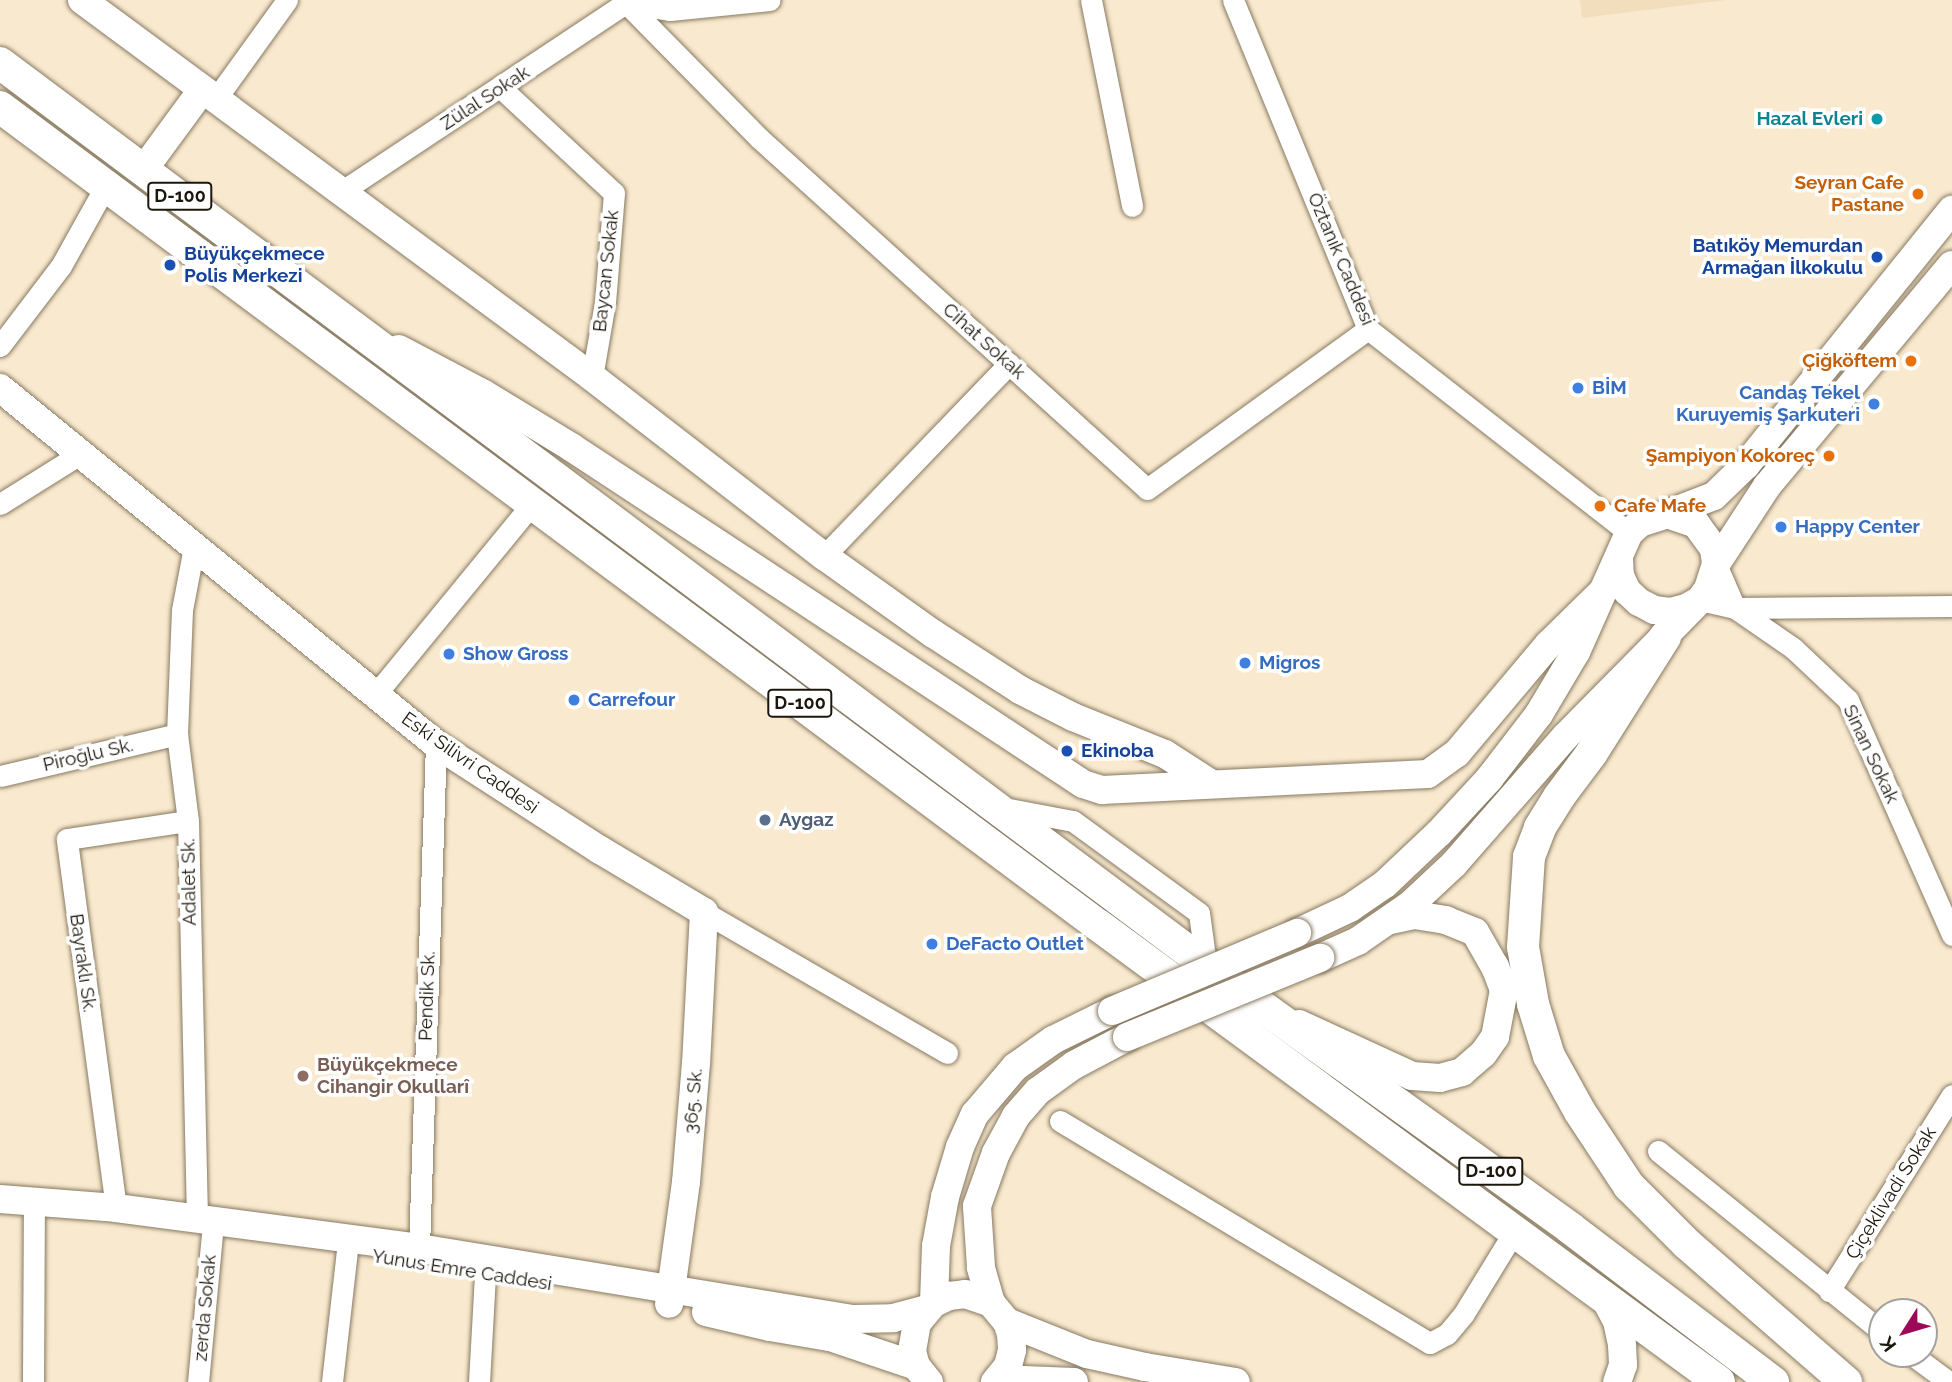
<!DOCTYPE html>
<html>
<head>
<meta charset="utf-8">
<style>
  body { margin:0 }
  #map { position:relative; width:1952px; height:1382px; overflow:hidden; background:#f9eacf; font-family:Raleway,sans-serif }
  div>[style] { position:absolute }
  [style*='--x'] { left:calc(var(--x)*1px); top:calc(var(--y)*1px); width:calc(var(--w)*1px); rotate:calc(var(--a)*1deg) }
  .built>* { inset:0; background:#f2debd }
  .roads { filter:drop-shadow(0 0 2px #877961) drop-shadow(0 0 2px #877961) }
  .minor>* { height:21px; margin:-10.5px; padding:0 10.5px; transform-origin:10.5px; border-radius:10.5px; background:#fff }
  .major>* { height:28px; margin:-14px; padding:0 14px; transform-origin:14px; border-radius:14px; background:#fff }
  .highway>* { height:32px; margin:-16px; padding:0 16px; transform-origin:16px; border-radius:16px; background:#fff }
  .bridges { filter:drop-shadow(0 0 2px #877961) drop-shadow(0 0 2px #877961) }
  .major-bridge>* { height:28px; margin:-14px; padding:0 14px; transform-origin:14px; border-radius:14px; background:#fff }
  .dots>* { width:19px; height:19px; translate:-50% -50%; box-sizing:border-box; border:4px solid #fff; border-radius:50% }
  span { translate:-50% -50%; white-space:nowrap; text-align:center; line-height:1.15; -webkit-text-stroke:7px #fff; paint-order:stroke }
  .shield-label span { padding:2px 5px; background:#fff; border:2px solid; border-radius:5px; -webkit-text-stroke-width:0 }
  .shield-label { font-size:18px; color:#1c170d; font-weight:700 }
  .street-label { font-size:19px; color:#1c170d }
  .culture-label { font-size:19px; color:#0d838f; font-weight:700 }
  .right { translate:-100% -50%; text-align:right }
  .food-label { font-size:19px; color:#c56008; font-weight:700 }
  .left { translate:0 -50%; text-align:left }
  .transit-label { font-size:19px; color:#164399; font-weight:700 }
  .shop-label { font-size:19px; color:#366cbe; font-weight:700 }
  .service-label { font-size:19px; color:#4e5e75; font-weight:700 }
  .education-label { font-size:19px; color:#785e54; font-weight:700 }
  .north { position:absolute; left:1868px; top:1298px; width:70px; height:70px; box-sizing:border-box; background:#fff; border:2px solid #a4a29e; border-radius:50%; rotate:233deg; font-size:19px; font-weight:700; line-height:28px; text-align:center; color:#1c170d }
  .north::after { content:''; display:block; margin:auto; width:24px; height:32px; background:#9c0958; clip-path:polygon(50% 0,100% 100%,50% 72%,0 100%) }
</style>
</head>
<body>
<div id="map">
  <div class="built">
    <i style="clip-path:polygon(1580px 0,1727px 0,1582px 18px)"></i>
  </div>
  <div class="roads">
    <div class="minor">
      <i style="--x:1091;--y:0;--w:210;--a:78.7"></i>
      <i style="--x:1233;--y:0;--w:356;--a:67.7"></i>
      <i style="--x:1368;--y:329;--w:331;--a:38"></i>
      <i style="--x:626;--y:3;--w:190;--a:45.4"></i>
      <i style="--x:759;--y:138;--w:523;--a:42.13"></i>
      <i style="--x:1147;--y:489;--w:273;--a:-35.9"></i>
      <i style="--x:626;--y:3;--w:45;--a:9"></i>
      <i style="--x:670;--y:10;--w:100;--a:-5.7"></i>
      <i style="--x:501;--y:88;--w:154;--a:42.9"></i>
      <i style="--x:614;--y:193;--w:109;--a:94.7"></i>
      <i style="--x:605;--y:302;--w:76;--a:99.8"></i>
      <i style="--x:215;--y:100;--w:123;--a:-54.2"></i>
      <i style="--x:341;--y:192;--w:342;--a:-33.6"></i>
      <i style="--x:0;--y:346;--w:101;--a:-52.7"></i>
      <i style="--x:61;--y:266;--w:93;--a:-60.9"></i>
      <i style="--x:0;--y:504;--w:94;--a:-32"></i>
      <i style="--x:194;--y:547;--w:64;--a:100.8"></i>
      <i style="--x:182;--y:610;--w:124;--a:92.3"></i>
      <i style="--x:177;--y:734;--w:88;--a:82.8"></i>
      <i style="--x:188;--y:821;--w:397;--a:88.7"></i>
      <i style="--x:824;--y:556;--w:267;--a:-46.1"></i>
      <i style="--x:1716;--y:564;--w:48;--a:66.6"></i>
      <i style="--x:1735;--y:608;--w:217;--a:-0.5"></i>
      <i style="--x:1700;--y:600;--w:36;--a:13"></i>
      <i style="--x:1735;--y:608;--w:70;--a:34.6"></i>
      <i style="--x:1793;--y:648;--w:76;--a:43.4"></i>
      <i style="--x:1848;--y:700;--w:257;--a:66.1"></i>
      <i style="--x:375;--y:695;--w:247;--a:-50.6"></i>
      <i style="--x:0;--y:776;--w:182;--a:-13.3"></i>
      <i style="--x:1004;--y:808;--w:70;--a:10.7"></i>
      <i style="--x:1073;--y:821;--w:156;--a:36.1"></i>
      <i style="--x:1199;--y:913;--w:51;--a:82.2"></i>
      <i style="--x:704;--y:912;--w:281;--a:30.1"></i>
      <i style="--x:1060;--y:1121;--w:431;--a:31"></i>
      <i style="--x:1430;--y:1343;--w:19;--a:-28"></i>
      <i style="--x:1447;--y:1334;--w:25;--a:-50"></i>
      <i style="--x:1463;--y:1315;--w:100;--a:-58.5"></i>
      <i style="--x:1658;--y:1151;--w:288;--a:38.9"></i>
      <i style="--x:116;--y:1208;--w:372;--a:-97.6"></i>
      <i style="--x:67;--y:839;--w:122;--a:-8.5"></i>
      <i style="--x:419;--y:1248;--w:504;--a:-88.07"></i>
      <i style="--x:1829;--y:1291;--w:231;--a:-57.9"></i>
      <i style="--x:1911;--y:1354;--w:47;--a:36.4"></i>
      <i style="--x:33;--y:1382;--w:168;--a:-89.7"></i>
      <i style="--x:198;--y:1382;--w:149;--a:-84.6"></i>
      <i style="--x:332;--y:1382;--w:132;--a:-83.5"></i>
      <i style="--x:479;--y:1382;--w:107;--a:-86.8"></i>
    </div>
    <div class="major">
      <i style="--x:82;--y:0;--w:634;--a:36.47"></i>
      <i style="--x:592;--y:377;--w:293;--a:37.7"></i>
      <i style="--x:824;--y:556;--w:133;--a:35.5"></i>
      <i style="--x:932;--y:633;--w:105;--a:32.9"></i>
      <i style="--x:1020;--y:690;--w:59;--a:27"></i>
      <i style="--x:1073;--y:717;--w:99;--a:21.9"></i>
      <i style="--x:1165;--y:754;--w:54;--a:32.8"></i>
      <i style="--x:144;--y:169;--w:98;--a:-53.7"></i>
      <i style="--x:399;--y:349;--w:96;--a:27.9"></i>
      <i style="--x:484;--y:394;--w:102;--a:31.3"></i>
      <i style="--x:571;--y:447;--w:613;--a:33.35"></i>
      <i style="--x:1083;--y:784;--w:20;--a:18"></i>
      <i style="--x:1102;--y:790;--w:326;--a:-2.8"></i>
      <i style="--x:1428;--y:774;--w:36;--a:-36"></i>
      <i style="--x:1457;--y:753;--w:141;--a:-49.9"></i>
      <i style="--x:1548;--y:645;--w:84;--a:-44.5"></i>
      <i style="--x:0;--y:388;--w:563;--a:39.23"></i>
      <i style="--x:436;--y:744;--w:195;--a:32.9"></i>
      <i style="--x:600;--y:850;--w:121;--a:30.8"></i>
      <i style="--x:704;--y:912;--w:151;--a:93"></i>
      <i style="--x:696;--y:1063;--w:119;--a:94.8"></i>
      <i style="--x:686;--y:1182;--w:123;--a:97.9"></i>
      <i style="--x:1667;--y:514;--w:50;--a:-21"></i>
      <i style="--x:1714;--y:496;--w:45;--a:-44.1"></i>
      <i style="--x:1746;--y:465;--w:328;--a:-51.1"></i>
      <i style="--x:1619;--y:559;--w:17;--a:87"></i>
      <i style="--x:1620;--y:576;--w:17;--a:65"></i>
      <i style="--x:1627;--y:591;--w:16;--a:43"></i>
      <i style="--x:1639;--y:602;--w:17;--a:28"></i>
      <i style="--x:1654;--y:610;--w:16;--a:7"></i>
      <i style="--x:1670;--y:612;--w:16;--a:-14"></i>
      <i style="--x:1686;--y:608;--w:14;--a:-30"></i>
      <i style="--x:1716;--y:564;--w:93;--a:-56.8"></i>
      <i style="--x:1767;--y:486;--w:288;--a:-50.1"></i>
      <i style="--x:1297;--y:933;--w:59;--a:-25.3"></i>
      <i style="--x:1350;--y:908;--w:42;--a:-34.4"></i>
      <i style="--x:1385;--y:884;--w:74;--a:-43.4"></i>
      <i style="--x:1439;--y:833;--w:74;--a:-47.2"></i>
      <i style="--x:1489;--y:779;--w:82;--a:-52.4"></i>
      <i style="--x:1539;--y:714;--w:72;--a:-59.2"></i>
      <i style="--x:1576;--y:652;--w:130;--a:-66"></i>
      <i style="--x:1629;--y:533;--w:15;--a:-42"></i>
      <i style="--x:1640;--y:523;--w:28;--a:-18"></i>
      <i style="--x:1667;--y:514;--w:31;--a:19"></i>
      <i style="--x:1696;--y:524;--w:31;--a:54"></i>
      <i style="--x:1714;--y:549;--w:15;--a:82"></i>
      <i style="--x:1716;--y:564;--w:26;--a:108"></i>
      <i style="--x:1708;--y:589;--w:14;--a:126"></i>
      <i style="--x:1700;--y:600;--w:192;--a:134.6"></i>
      <i style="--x:1565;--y:737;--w:169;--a:131.2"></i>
      <i style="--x:1454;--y:864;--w:60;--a:137"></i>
      <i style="--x:1410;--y:905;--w:63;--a:145.3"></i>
      <i style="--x:1358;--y:941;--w:42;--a:155.9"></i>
      <i style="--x:1299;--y:1024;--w:124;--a:24.7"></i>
      <i style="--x:1412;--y:1076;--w:28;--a:4"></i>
      <i style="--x:1440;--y:1078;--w:23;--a:-15"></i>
      <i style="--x:1462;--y:1072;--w:28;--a:-41"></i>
      <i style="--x:1483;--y:1054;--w:21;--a:-55"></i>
      <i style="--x:1495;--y:1037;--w:48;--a:-79.2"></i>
      <i style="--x:1504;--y:990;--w:25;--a:-111"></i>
      <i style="--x:1495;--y:967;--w:40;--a:-119.7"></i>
      <i style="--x:1475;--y:932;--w:31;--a:-158"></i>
      <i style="--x:1446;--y:920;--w:32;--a:-171"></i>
      <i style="--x:1414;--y:915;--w:24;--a:168"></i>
      <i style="--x:0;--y:1199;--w:116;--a:4.4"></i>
      <i style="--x:116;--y:1208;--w:306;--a:7.5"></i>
      <i style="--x:419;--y:1248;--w:441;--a:9.3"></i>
      <i style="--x:854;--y:1319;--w:39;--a:-1"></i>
      <i style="--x:893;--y:1318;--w:34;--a:-15"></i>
      <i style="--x:1603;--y:1295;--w:30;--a:62"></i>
      <i style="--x:1617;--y:1321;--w:25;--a:78"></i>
      <i style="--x:1622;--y:1345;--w:20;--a:87"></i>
      <i style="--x:1623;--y:1365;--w:18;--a:109"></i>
      <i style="--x:934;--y:1303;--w:57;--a:-88"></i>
      <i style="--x:936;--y:1246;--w:50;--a:-79.6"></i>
      <i style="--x:945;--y:1197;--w:52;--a:-73.3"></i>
      <i style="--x:960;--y:1147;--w:36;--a:-66"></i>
      <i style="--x:975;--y:1114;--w:62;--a:-49.6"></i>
      <i style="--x:1015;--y:1067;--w:47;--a:-35.4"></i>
      <i style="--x:1053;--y:1040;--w:66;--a:-26.2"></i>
      <i style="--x:991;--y:1303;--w:37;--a:-106"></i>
      <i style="--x:981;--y:1267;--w:61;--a:-93.8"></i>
      <i style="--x:977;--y:1206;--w:56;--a:-70.3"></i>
      <i style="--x:996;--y:1153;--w:42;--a:-61.6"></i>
      <i style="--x:1016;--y:1116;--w:33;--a:-49"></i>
      <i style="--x:1038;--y:1091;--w:44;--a:-35.8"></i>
      <i style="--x:1074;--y:1065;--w:60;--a:-27.8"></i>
      <i style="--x:706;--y:1312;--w:66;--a:13.2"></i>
      <i style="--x:770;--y:1327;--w:61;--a:9.5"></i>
      <i style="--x:830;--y:1337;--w:91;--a:18.6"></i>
      <i style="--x:1007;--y:1322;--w:86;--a:21.8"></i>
      <i style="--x:1087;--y:1354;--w:59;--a:12.6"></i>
      <i style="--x:1145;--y:1367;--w:92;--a:9.4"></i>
      <i style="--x:998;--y:1379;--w:76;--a:2.3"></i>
      <i style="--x:929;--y:1382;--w:21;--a:-129"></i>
      <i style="--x:916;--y:1366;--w:16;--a:-105"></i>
      <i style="--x:912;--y:1351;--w:28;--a:-80"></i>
      <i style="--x:917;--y:1323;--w:26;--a:-50"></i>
      <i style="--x:934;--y:1303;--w:17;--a:-25"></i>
      <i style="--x:949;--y:1296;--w:16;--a:-7"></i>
      <i style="--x:965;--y:1294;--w:28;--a:19"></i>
      <i style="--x:991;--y:1303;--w:25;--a:50"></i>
      <i style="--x:1007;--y:1322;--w:13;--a:72"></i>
      <i style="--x:1011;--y:1334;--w:16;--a:86"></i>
      <i style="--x:1012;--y:1350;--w:16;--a:104"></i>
      <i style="--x:1008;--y:1366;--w:21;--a:129"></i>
    </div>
    <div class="highway">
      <i style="--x:0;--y:63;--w:1582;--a:36.78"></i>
      <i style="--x:1267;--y:1010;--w:373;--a:35.7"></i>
      <i style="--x:1570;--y:1228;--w:255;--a:37.2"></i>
      <i style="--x:0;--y:107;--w:1369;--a:36.69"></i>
      <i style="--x:1098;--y:925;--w:771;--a:36.35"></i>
      <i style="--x:1665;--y:637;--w:138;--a:122.3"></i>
      <i style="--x:1591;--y:754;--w:54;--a:126.7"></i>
      <i style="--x:1559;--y:797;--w:36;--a:122"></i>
      <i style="--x:1540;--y:828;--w:31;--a:111"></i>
      <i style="--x:1529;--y:857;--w:90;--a:93.8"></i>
      <i style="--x:1523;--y:947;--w:58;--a:80"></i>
      <i style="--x:1533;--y:1004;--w:54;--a:72.9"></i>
      <i style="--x:1549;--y:1056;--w:64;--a:61"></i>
      <i style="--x:1580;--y:1112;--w:89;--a:56.5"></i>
      <i style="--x:1629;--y:1186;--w:82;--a:45"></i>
      <i style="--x:1687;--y:1244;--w:211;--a:41"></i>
    </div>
  </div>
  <div class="bridges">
    <div class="major-bridge">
      <i style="--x:1112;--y:1011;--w:201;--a:-22.9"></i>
      <i style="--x:1127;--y:1037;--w:209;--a:-22.3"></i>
    </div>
  </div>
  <div class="dots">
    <i style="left:1877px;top:119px;background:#0f9aa8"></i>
    <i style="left:1918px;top:194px;background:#e8710a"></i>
    <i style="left:1877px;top:257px;background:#1a4fb4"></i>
    <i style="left:170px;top:265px;background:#1a4fb4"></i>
    <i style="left:1911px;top:361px;background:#e8710a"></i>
    <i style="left:1578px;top:388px;background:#3f7fe0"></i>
    <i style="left:1874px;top:404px;background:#3f7fe0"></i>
    <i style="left:1829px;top:456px;background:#e8710a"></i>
    <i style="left:1600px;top:506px;background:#e8710a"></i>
    <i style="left:1781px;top:527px;background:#3f7fe0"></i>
    <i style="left:449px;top:654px;background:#3f7fe0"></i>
    <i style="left:1245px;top:663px;background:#3f7fe0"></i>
    <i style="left:574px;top:700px;background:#3f7fe0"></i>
    <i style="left:1067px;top:751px;background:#1a4fb4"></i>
    <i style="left:765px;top:820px;background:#5c6f8a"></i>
    <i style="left:932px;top:944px;background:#3f7fe0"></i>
    <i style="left:303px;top:1076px;background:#8d6e63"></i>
  </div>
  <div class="shield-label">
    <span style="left:180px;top:196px">D-100</span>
    <span style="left:800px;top:703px">D-100</span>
    <span style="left:1491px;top:1171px">D-100</span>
  </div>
  <div class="street-label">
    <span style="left:485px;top:98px;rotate:-33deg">Zülal Sokak</span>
    <span style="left:1341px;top:259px;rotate:67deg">Öztanık Caddesi</span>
    <span style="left:606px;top:271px;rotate:-84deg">Baycan Sokak</span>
    <span style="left:984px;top:341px;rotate:42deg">Cihat Sokak</span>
    <span style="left:1871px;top:754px;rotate:65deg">Sinan Sokak</span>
    <span style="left:88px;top:755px;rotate:-13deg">Piroğlu Sk.</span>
    <span style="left:470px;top:763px;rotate:35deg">Eski Silivri Caddesi</span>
    <span style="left:189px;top:882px;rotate:-91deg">Adalet Sk.</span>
    <span style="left:83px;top:963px;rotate:82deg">Bayraklı Sk.</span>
    <span style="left:427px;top:996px;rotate:-88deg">Pendik Sk.</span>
    <span style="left:693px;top:1101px;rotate:-85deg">365. Sk.</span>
    <span style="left:1891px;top:1193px;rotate:-58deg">Çiçeklivadi Sokak</span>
    <span style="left:462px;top:1270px;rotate:9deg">Yunus Emre Caddesi</span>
    <span style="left:205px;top:1308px;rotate:-85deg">zerda Sokak</span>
  </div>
  <div class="culture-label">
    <span class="right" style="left:1863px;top:119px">Hazal Evleri</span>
  </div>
  <div class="food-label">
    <span class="right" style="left:1904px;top:194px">Seyran Cafe<br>Pastane</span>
    <span class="right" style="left:1897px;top:361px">Çiğköftem</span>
    <span class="right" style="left:1815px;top:456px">Şampiyon Kokoreç</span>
    <span class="left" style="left:1614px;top:506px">Cafe Mafe</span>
  </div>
  <div class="transit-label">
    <span class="right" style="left:1863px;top:257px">Batıköy Memurdan<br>Armağan İlkokulu</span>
    <span class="left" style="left:184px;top:265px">Büyükçekmece<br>Polis Merkezi</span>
    <span class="left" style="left:1081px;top:751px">Ekinoba</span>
  </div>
  <div class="shop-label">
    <span class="left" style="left:1592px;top:388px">BİM</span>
    <span class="right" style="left:1860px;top:404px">Candaş Tekel<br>Kuruyemiş Şarkuteri</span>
    <span class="left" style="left:1795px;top:527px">Happy Center</span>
    <span class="left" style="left:463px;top:654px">Show Gross</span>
    <span class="left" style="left:1259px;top:663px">Migros</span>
    <span class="left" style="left:588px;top:700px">Carrefour</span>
    <span class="left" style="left:946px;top:944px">DeFacto Outlet</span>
  </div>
  <div class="service-label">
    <span class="left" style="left:779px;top:820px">Aygaz</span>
  </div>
  <div class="education-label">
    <span class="left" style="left:317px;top:1076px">Büyükçekmece<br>Cihangir Okullarî</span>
  </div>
  <div class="north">K</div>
</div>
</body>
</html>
